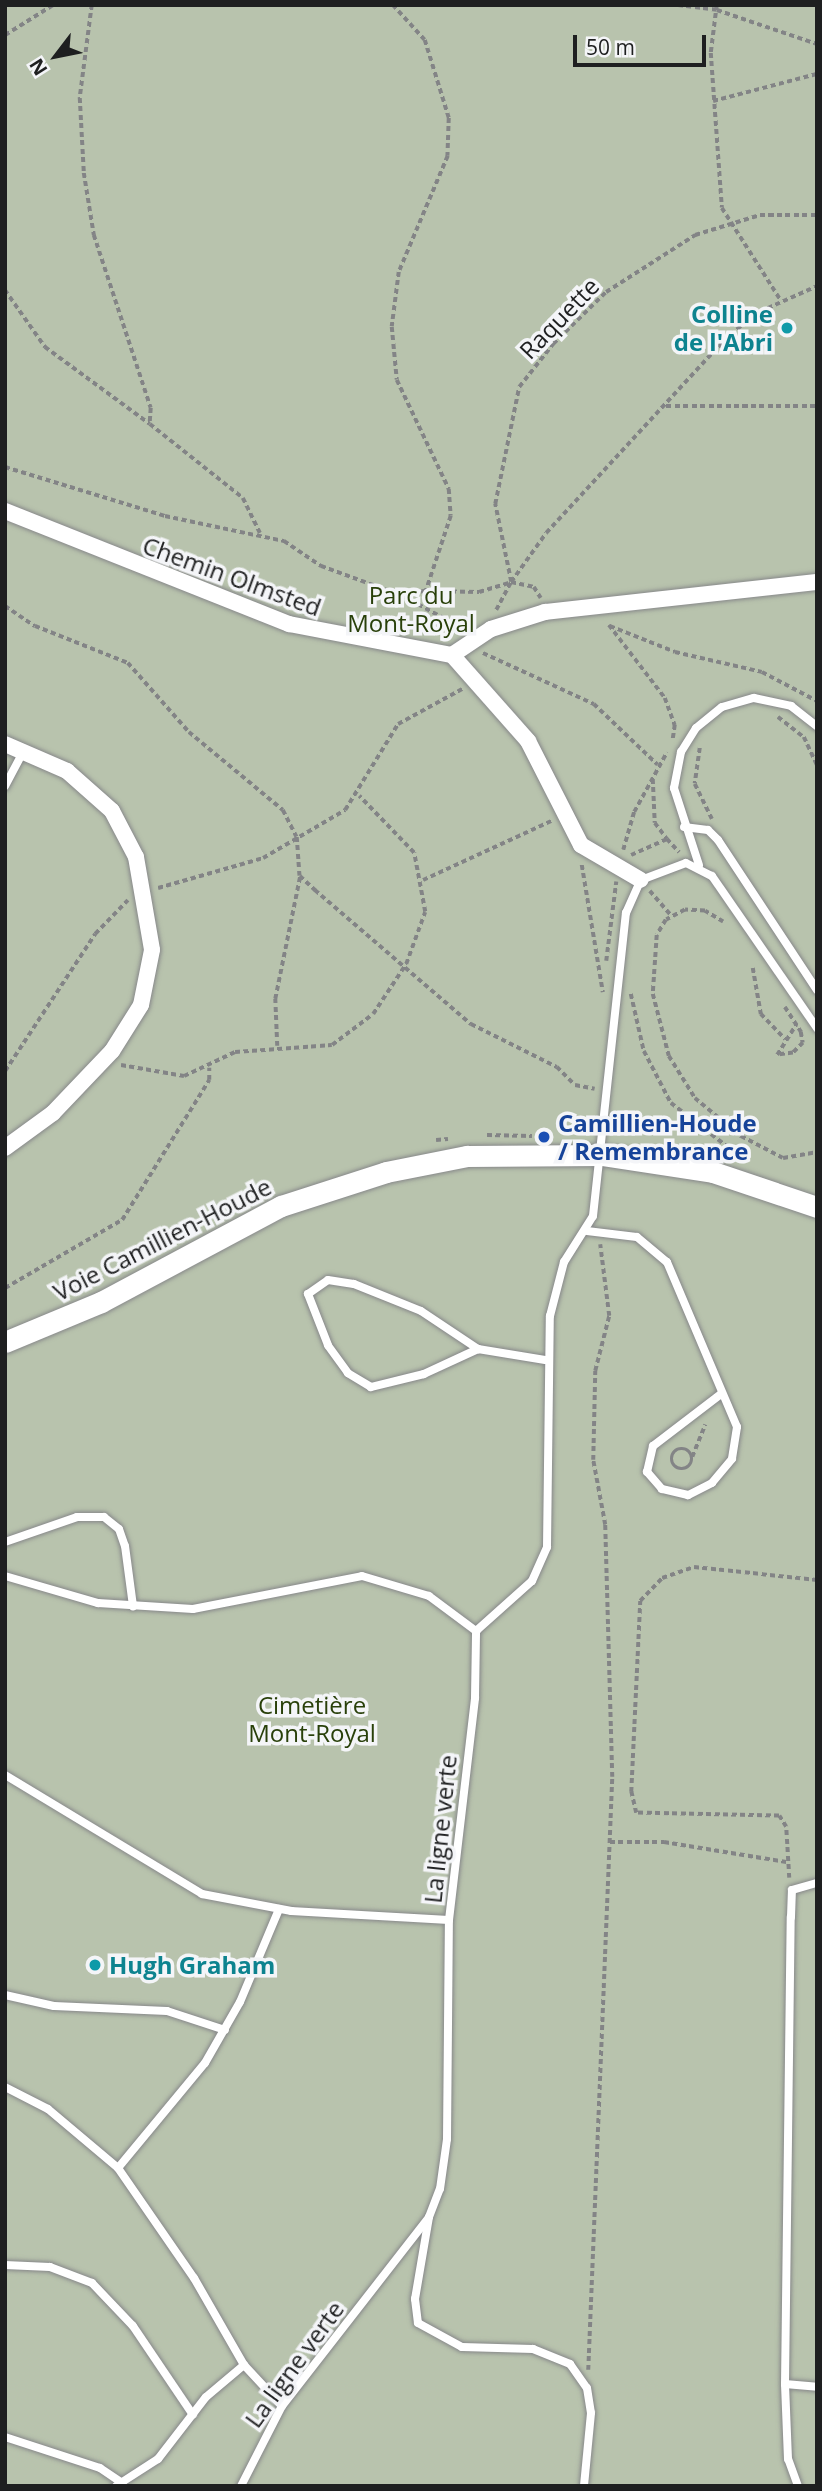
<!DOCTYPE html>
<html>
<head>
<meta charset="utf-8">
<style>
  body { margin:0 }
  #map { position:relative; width:822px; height:2491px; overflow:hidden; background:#e7e8eb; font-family:"Open Sans",sans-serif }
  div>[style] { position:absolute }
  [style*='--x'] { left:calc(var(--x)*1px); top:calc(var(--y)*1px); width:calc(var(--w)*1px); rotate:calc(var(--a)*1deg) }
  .green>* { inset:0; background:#b8c3ad; transform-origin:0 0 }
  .path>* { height:3.5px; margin-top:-1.75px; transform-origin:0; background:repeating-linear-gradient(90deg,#838486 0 5px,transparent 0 8.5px) }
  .path>.ring { margin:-1.75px; padding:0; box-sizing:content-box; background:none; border:3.5px solid #838486; border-radius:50% }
  .roads { filter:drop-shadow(0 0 2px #87888a) drop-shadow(0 0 2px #87888a) }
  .lane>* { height:8px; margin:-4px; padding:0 4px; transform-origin:4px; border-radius:4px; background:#fff }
  .street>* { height:16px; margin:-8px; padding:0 8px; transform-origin:8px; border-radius:8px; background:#fff }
  .secondary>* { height:21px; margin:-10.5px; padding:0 10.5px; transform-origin:10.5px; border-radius:10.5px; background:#fff }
  .dots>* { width:19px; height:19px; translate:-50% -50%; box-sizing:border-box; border:4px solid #f4f5f8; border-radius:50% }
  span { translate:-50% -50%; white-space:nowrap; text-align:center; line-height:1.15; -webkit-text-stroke:7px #f4f5f8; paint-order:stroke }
  .culture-label { font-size:24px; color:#0d838f; font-weight:700 }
  .right { translate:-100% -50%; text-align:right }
  .left { translate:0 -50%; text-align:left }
  .street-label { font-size:24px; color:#1e1f20 }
  .park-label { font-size:24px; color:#29400a }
  .transit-label { font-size:24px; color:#164399; font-weight:700 }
  .frame { position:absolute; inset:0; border:7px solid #1e1f20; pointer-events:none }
  .north { position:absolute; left:21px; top:21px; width:70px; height:70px; -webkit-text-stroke:5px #f4f5f8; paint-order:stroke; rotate:238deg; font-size:19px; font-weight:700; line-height:28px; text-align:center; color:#1e1f20 }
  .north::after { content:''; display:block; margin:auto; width:24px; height:32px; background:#1e1f20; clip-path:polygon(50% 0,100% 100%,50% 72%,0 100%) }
  .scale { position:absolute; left:573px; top:35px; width:133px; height:32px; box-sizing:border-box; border:4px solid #1e1f20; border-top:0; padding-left:9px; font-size:21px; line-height:24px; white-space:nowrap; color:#1e1f20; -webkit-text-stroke:5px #f4f5f8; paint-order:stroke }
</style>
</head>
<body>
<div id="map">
  <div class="green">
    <i style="left:5px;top:5px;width:812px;height:2481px"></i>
  </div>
  <div class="path">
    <i style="--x:92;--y:5;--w:94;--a:97.4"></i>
    <i style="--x:80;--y:98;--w:75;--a:86.9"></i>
    <i style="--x:84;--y:173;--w:63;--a:80.8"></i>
    <i style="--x:94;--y:235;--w:182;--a:71.8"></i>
    <i style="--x:151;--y:408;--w:16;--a:94"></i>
    <i style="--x:150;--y:424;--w:119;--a:38.5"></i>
    <i style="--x:243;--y:498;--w:39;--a:64"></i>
    <i style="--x:393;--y:5;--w:47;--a:47.6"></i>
    <i style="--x:425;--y:40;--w:82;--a:72.9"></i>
    <i style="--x:449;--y:118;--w:38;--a:92"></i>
    <i style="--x:448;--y:156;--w:126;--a:112.9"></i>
    <i style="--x:399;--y:272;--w:55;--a:97.3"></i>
    <i style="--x:392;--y:327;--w:53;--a:84.6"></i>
    <i style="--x:397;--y:380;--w:121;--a:64.5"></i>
    <i style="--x:449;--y:489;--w:27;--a:86"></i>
    <i style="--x:451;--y:516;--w:79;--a:108.4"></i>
    <i style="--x:426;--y:591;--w:24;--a:168"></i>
    <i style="--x:678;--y:5;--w:39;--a:7"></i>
    <i style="--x:717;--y:10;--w:106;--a:18.8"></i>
    <i style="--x:717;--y:5;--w:48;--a:97.1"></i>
    <i style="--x:711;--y:53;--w:155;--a:85.9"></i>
    <i style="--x:722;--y:208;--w:108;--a:57.5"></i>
    <i style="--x:5;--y:35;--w:57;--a:-32"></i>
    <i style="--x:713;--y:101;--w:107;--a:-14.6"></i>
    <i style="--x:5;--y:290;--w:70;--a:54.9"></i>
    <i style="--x:45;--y:347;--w:130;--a:36.3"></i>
    <i style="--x:666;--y:406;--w:151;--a:0"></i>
    <i style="--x:5;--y:467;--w:167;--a:17"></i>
    <i style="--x:165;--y:516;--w:122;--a:11.9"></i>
    <i style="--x:284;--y:541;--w:45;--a:34"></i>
    <i style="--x:321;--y:566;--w:87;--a:20.1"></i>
    <i style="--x:403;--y:596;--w:67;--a:28.5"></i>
    <i style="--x:511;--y:582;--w:80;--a:-101.6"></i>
    <i style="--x:495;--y:504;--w:119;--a:-78.4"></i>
    <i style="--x:519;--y:387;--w:55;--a:-51.7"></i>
    <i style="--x:553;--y:344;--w:74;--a:-44.5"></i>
    <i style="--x:606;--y:292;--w:106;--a:-32.6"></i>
    <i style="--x:695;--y:235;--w:68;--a:-17.1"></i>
    <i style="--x:760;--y:215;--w:57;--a:0"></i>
    <i style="--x:426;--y:591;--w:53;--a:1.1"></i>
    <i style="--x:479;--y:592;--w:34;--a:-17"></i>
    <i style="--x:511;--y:582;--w:60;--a:-54.5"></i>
    <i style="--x:546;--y:533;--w:245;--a:-47.3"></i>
    <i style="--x:712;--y:353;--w:55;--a:-43.5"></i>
    <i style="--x:752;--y:315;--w:71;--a:-24"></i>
    <i style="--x:5;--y:606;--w:36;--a:34"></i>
    <i style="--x:35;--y:626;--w:100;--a:21.7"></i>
    <i style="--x:128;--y:663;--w:92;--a:48.5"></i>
    <i style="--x:189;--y:732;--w:122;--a:39.7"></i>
    <i style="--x:283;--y:810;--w:30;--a:63"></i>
    <i style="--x:297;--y:837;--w:39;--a:86"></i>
    <i style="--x:300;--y:876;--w:21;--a:43"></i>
    <i style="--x:315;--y:890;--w:206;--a:40.7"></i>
    <i style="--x:471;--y:1024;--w:96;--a:26.6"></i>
    <i style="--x:557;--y:1067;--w:25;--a:45"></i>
    <i style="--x:575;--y:1085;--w:20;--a:11"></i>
    <i style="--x:496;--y:610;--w:32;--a:-62"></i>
    <i style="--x:511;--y:582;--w:24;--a:12"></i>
    <i style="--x:534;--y:587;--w:13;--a:58"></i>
    <i style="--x:609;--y:625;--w:92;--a:52.5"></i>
    <i style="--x:665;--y:698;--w:29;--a:70"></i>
    <i style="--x:675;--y:725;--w:14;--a:98"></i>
    <i style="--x:610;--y:626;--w:70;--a:21.8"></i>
    <i style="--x:675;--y:652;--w:89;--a:12.9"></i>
    <i style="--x:762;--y:672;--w:62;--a:27.8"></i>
    <i style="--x:483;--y:653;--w:122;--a:24.7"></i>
    <i style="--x:594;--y:704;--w:88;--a:43.6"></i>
    <i style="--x:778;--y:717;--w:33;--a:38"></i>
    <i style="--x:804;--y:737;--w:31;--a:65"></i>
    <i style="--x:700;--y:748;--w:36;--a:98"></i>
    <i style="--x:695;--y:784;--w:39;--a:64"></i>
    <i style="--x:653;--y:779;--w:44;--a:87.4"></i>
    <i style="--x:655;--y:823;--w:20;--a:53"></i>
    <i style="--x:623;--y:850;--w:40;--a:-74"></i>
    <i style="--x:634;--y:812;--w:68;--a:-61.2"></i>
    <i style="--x:631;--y:855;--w:39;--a:-24"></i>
    <i style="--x:667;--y:839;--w:18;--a:47"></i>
    <i style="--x:582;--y:865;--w:129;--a:80.6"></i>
    <i style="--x:423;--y:880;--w:141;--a:-24.7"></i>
    <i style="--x:158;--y:888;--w:109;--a:-15.9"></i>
    <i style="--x:263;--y:858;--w:95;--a:-30.3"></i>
    <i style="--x:345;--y:810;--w:101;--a:-58.4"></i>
    <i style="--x:398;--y:724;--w:73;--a:-28.7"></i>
    <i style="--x:650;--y:891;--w:33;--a:49"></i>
    <i style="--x:723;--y:922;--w:21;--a:-149"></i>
    <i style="--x:705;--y:911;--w:20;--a:-177"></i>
    <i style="--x:685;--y:910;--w:21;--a:152"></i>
    <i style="--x:666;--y:920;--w:17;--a:121"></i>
    <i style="--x:657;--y:935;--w:59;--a:93.9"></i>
    <i style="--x:653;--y:994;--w:64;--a:75.5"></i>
    <i style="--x:669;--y:1056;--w:49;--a:58.2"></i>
    <i style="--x:695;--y:1098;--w:60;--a:39.6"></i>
    <i style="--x:741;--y:1136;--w:47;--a:27.6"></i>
    <i style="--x:783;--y:1158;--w:35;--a:-10"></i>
    <i style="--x:606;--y:961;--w:80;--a:-82.8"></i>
    <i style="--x:753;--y:968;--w:47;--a:80.1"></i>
    <i style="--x:761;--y:1014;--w:35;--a:46"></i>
    <i style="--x:631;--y:994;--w:58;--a:77.2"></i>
    <i style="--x:644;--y:1051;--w:59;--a:62.6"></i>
    <i style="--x:671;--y:1103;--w:95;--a:37.7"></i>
    <i style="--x:785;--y:1007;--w:30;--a:57"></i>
    <i style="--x:801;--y:1032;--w:11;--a:80"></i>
    <i style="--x:803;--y:1043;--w:14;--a:135"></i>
    <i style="--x:793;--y:1053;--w:16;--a:173"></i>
    <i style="--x:777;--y:1055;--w:36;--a:-58"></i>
    <i style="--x:277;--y:1046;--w:47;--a:-92.4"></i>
    <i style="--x:275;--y:999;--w:126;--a:-78.5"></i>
    <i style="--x:121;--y:1065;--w:64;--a:9.9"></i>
    <i style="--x:184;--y:1076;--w:56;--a:-25.2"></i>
    <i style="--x:235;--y:1052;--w:97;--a:-4.1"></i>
    <i style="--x:332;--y:1045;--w:51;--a:-37.1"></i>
    <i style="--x:373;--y:1014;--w:60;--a:-56.6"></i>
    <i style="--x:406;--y:964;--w:55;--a:-69.9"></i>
    <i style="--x:425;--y:912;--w:60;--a:-100.6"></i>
    <i style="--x:414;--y:853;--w:79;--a:-134"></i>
    <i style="--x:5;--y:1071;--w:164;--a:-56.7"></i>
    <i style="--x:95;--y:934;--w:47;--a:-45.9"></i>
    <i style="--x:487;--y:1135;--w:45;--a:1.3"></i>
    <i style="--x:436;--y:1140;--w:12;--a:-5"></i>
    <i style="--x:5;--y:1288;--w:135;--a:-30.2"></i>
    <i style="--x:122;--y:1220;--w:165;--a:-58.1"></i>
    <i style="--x:209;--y:1080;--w:12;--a:-90"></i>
    <i class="ring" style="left:672px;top:1449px;width:16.5px;height:16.5px"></i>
    <i style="--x:692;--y:1457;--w:35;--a:-68"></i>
    <i style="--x:610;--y:1842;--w:54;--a:0"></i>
    <i style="--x:664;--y:1842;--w:124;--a:9.3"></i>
    <i style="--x:789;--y:1878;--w:51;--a:-93.4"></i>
    <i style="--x:786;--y:1827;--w:13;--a:-122"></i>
    <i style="--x:779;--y:1816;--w:143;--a:-178.8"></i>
    <i style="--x:636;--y:1813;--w:22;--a:-103"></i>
    <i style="--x:631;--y:1792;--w:191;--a:-87.3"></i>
    <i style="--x:640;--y:1601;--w:32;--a:-46"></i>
    <i style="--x:662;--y:1578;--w:34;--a:-19"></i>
    <i style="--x:694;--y:1567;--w:124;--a:6"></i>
    <i style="--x:588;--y:2370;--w:593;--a:-87.68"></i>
    <i style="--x:612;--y:1777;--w:252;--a:-91.6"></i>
    <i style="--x:605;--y:1525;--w:66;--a:-100.5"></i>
    <i style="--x:593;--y:1460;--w:89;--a:-88.7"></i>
    <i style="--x:595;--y:1371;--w:57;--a:-75.7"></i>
    <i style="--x:609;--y:1316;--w:72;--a:-97.2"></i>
  </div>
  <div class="roads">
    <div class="lane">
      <i style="--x:5;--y:786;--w:40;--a:-62"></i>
      <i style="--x:684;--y:827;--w:24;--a:7"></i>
      <i style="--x:708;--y:830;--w:14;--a:45"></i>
      <i style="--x:718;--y:840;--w:180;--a:56.6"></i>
      <i style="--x:699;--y:865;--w:81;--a:-108"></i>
      <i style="--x:674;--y:788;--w:37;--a:-79"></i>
      <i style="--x:681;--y:752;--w:28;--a:-58"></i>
      <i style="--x:696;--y:728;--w:33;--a:-39"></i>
      <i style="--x:722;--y:707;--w:33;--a:-16"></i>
      <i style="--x:754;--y:698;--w:38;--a:12"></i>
      <i style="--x:791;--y:706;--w:33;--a:38"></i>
      <i style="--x:587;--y:1231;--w:50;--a:6.8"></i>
      <i style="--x:637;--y:1237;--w:39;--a:40"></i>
      <i style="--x:667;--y:1262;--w:179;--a:67"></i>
      <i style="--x:737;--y:1427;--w:32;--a:99"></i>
      <i style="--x:732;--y:1459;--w:31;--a:130"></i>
      <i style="--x:712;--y:1483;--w:27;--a:153"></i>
      <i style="--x:688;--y:1495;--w:27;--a:-167"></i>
      <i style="--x:662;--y:1489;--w:23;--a:-131"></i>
      <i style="--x:647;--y:1472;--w:27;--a:-77"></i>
      <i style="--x:653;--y:1446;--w:86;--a:-37.4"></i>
      <i style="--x:478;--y:1349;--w:60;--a:155.2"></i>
      <i style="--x:424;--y:1374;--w:55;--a:166.2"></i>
      <i style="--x:371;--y:1387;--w:27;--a:-149"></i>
      <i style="--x:348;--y:1373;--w:34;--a:-126"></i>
      <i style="--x:328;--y:1345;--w:55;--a:-111.4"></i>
      <i style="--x:308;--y:1294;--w:24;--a:-35"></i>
      <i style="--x:328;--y:1280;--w:26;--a:9"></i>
      <i style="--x:354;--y:1284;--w:72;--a:21.9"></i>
      <i style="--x:421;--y:1311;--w:69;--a:33.7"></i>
      <i style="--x:478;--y:1349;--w:68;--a:9.3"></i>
      <i style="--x:5;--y:1542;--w:76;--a:-19.1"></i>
      <i style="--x:77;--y:1517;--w:27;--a:0"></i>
      <i style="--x:104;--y:1517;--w:19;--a:39"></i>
      <i style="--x:119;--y:1529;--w:18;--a:71"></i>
      <i style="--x:125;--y:1546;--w:61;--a:82.4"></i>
      <i style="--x:5;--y:1576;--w:97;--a:16.2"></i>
      <i style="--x:98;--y:1603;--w:95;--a:3.6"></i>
      <i style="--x:193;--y:1609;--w:172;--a:-11"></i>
      <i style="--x:362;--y:1576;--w:70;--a:16.6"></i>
      <i style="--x:429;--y:1596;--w:59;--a:36.7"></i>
      <i style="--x:5;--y:1775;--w:230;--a:31.1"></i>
      <i style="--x:202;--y:1894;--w:91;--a:10.8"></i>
      <i style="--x:291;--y:1911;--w:158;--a:3.3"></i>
      <i style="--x:5;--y:1995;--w:50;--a:12.7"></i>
      <i style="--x:54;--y:2006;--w:113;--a:2.5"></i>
      <i style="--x:167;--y:2011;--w:61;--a:18.1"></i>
      <i style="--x:5;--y:2087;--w:48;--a:27.1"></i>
      <i style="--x:48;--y:2109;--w:92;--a:40.1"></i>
      <i style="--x:118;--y:2168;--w:134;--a:55.4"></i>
      <i style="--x:194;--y:2278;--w:100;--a:60.1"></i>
      <i style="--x:244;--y:2365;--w:56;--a:47.2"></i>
      <i style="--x:118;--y:2168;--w:136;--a:-50.4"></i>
      <i style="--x:205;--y:2063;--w:70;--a:-60.2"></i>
      <i style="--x:240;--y:2002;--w:101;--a:-67.2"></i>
      <i style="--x:429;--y:2217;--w:83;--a:99.7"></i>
      <i style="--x:415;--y:2299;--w:24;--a:83"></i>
      <i style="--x:418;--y:2323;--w:50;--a:28.6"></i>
      <i style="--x:462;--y:2347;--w:71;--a:1.6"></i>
      <i style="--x:533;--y:2349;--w:40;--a:22"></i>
      <i style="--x:570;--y:2364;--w:29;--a:55"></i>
      <i style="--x:587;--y:2388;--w:25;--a:81"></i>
      <i style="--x:591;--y:2413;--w:73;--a:95.5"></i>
      <i style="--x:5;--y:2265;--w:45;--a:2.5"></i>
      <i style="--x:50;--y:2267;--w:45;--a:20.9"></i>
      <i style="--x:92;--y:2283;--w:59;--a:46.4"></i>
      <i style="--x:133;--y:2326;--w:107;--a:56"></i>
      <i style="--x:785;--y:2384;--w:32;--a:5"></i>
      <i style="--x:5;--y:2437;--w:100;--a:18.1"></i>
      <i style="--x:100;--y:2468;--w:27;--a:34"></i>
      <i style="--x:116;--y:2486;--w:50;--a:-32.7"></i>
      <i style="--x:158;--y:2459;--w:78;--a:-52.3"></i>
      <i style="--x:206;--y:2397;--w:50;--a:-40.1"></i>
      <i style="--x:241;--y:2486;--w:90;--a:-62.9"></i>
      <i style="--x:282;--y:2406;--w:239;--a:-52.1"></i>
      <i style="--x:429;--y:2217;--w:30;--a:-69"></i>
      <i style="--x:440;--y:2189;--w:50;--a:-82"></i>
      <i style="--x:447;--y:2139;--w:219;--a:-89.5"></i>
      <i style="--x:449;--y:1920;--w:224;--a:-83.3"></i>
      <i style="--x:475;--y:1698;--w:67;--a:-89.1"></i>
      <i style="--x:476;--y:1631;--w:75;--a:-41.8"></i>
      <i style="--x:532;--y:1581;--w:37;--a:-66"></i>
      <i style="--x:547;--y:1547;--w:231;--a:-89.3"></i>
      <i style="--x:550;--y:1316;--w:56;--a:-75.5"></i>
      <i style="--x:564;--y:1262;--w:54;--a:-57.8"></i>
      <i style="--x:593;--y:1216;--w:305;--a:-83.8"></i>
      <i style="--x:626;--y:913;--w:36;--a:-66"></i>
      <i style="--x:641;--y:880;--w:48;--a:-20.7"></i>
      <i style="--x:686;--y:863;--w:29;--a:27"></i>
      <i style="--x:712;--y:876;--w:185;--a:55.4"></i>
      <i style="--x:798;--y:2486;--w:29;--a:-110"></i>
      <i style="--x:788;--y:2459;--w:75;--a:-92.3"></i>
      <i style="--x:785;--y:2384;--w:467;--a:-89.3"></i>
      <i style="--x:791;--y:1917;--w:27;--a:-88"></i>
      <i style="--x:792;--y:1890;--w:26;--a:-16"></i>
    </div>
    <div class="street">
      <i style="--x:5;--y:511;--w:306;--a:21.7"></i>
      <i style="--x:289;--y:624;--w:166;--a:10.8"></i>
      <i style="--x:452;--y:655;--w:47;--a:-33.7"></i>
      <i style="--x:491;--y:629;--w:57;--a:-17.5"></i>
      <i style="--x:545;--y:612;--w:274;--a:-6.3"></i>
      <i style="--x:452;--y:655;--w:115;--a:48.5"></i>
      <i style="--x:528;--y:741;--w:117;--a:63"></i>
      <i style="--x:581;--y:845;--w:69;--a:30.3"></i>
      <i style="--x:5;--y:744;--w:68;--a:23.5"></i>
      <i style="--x:67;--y:771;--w:60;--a:41.6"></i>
      <i style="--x:112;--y:811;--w:52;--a:62.4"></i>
      <i style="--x:136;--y:857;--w:94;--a:80.2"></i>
      <i style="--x:152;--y:950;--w:56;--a:101.3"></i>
      <i style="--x:141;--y:1005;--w:54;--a:122.2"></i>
      <i style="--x:112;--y:1051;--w:86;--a:133.6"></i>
      <i style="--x:53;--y:1113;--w:59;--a:143.9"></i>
    </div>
    <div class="secondary">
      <i style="--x:5;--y:1342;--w:104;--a:-22.6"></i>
      <i style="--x:101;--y:1302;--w:204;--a:-28.1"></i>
      <i style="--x:281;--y:1206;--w:110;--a:-17.9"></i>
      <i style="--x:386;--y:1172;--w:83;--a:-11.2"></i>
      <i style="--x:467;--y:1156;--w:136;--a:-0.4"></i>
      <i style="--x:603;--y:1155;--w:111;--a:8.8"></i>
      <i style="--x:713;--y:1172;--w:110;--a:18.6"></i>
    </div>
  </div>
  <div class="dots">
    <i style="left:787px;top:328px;background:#0f9aa8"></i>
    <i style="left:544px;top:1137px;background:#1a4fb4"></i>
    <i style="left:95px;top:1965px;background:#0f9aa8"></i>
  </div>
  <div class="culture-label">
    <span class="right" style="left:773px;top:328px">Colline<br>de l'Abri</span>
    <span class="left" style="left:109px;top:1965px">Hugh Graham</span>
  </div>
  <div class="street-label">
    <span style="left:559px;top:318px;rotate:-46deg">Raquette</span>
    <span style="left:232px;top:576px;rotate:20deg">Chemin Olmsted</span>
    <span style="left:162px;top:1239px;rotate:-27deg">Voie Camillien-Houde</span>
    <span style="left:440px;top:1829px;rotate:-84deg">La ligne verte</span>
    <span style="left:294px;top:2364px;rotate:-54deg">La ligne verte</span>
  </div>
  <div class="park-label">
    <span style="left:411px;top:609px">Parc du<br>Mont-Royal</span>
    <span style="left:312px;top:1719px">Cimetière<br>Mont-Royal</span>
  </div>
  <div class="transit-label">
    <span class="left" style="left:558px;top:1137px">Camillien-Houde<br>/ Remembrance</span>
  </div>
  <div class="frame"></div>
  <div class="north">N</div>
  <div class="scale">50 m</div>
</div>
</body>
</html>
